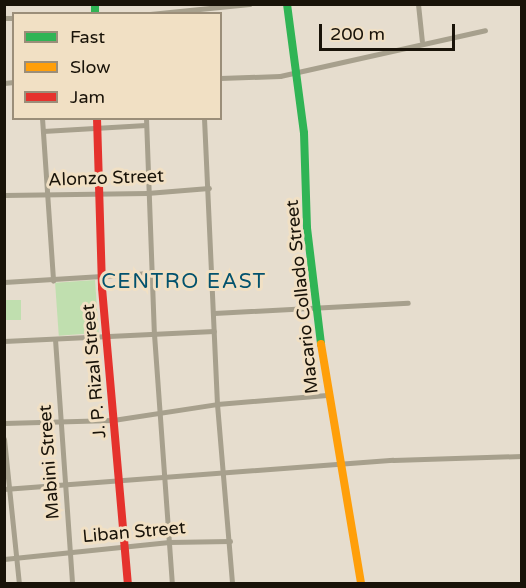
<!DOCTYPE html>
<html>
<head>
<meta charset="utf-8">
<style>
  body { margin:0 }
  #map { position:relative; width:526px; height:588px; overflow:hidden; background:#e6ddce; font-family:"Varela Round",sans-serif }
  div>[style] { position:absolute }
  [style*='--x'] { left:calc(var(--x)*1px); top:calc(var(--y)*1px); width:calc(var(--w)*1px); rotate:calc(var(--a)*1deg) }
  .green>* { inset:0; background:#c0dfaf; transform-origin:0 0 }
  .street>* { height:5px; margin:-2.5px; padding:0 2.5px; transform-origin:2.5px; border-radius:2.5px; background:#a7a08d }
  .fast>* { height:8px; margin:-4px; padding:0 4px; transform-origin:4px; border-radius:4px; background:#30b455 }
  .slow>* { height:8px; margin:-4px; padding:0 4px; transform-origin:4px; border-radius:4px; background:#ff9f0a }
  .jam>* { height:8px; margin:-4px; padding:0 4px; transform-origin:4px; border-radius:4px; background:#e5322d }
  span { translate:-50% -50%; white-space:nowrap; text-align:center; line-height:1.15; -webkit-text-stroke:6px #f1e0c4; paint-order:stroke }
  .street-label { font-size:18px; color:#191309 }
  .quarter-label { font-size:21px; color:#03526d; letter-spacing:1.5px }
  .frame { position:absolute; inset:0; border:6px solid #191309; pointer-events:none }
  .legend { position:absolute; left:12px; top:12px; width:210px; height:108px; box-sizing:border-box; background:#f1e0c4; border:2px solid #9b8e79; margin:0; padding:8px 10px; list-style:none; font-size:18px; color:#191309 }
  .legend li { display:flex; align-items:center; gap:12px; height:30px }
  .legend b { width:30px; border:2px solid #9b8e79 }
  .scale { position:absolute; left:319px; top:24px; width:136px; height:27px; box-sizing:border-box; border:3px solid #191309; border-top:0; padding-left:8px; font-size:18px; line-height:21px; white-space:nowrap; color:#191309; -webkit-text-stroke:4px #f1e0c4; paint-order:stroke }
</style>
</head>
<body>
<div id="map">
  <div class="green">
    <i style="left:95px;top:280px;width:53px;height:40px;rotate:86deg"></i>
    <i style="left:5px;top:300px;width:16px;height:20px"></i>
  </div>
  <div class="street">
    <i style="--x:418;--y:4;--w:37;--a:84"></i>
    <i style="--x:86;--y:14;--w:36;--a:0"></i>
    <i style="--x:150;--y:14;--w:100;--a:-5.8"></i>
    <i style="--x:4;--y:18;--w:10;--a:0"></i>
    <i style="--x:220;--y:78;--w:60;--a:-1.9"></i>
    <i style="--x:280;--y:76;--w:210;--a:-12.6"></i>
    <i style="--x:4;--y:83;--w:10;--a:-6"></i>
    <i style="--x:42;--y:118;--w:163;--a:86.1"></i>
    <i style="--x:146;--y:118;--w:216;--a:87.9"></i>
    <i style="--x:154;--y:334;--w:251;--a:85.9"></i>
    <i style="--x:204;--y:118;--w:286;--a:87.4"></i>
    <i style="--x:217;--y:404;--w:181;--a:85.2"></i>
    <i style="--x:43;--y:131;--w:103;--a:-3.3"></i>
    <i style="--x:4;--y:195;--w:143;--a:-0.8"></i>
    <i style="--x:147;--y:193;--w:62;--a:-4.6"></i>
    <i style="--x:4;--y:282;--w:147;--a:-3.5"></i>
    <i style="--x:214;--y:313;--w:194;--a:-3"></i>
    <i style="--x:55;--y:339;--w:246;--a:86"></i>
    <i style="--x:4;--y:341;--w:210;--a:-2.7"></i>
    <i style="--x:4;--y:423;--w:109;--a:-1.6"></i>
    <i style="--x:113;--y:420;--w:105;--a:-8.7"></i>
    <i style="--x:217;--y:404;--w:110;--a:-4.7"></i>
    <i style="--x:4;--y:439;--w:146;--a:84.1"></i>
    <i style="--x:4;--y:489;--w:390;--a:-4.3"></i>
    <i style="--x:393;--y:460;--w:129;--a:-1.8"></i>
    <i style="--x:4;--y:559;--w:166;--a:-5.9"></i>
    <i style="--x:169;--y:542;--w:61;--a:-0.9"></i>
  </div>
  <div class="fast">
    <i style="--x:95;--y:4;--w:10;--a:90"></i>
    <i style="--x:287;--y:4;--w:130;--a:82.5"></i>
    <i style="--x:304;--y:133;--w:95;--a:88.2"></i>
    <i style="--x:307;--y:228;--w:117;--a:83.1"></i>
  </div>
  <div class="slow">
    <i style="--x:321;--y:344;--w:243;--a:80.5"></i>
  </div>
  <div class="jam">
    <i style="--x:97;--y:118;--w:170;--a:88.3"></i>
    <i style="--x:102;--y:288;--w:297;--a:85"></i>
  </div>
  <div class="street-label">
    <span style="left:106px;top:178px;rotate:-2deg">Alonzo Street</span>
    <span style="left:302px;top:297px;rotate:-96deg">Macario Collado Street</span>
    <span style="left:94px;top:371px;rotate:-95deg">J. P. Rizal Street</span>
    <span style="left:49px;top:462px;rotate:-94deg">Mabini Street</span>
    <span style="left:134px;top:532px;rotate:-5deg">Liban Street</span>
  </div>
  <div class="quarter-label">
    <span style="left:184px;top:282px">CENTRO EAST</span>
  </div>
  <div class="frame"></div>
  <ul class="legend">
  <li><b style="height:8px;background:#30b455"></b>Fast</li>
  <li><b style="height:8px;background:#ff9f0a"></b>Slow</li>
  <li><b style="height:8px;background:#e5322d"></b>Jam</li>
  </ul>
  <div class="scale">200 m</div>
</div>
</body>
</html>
